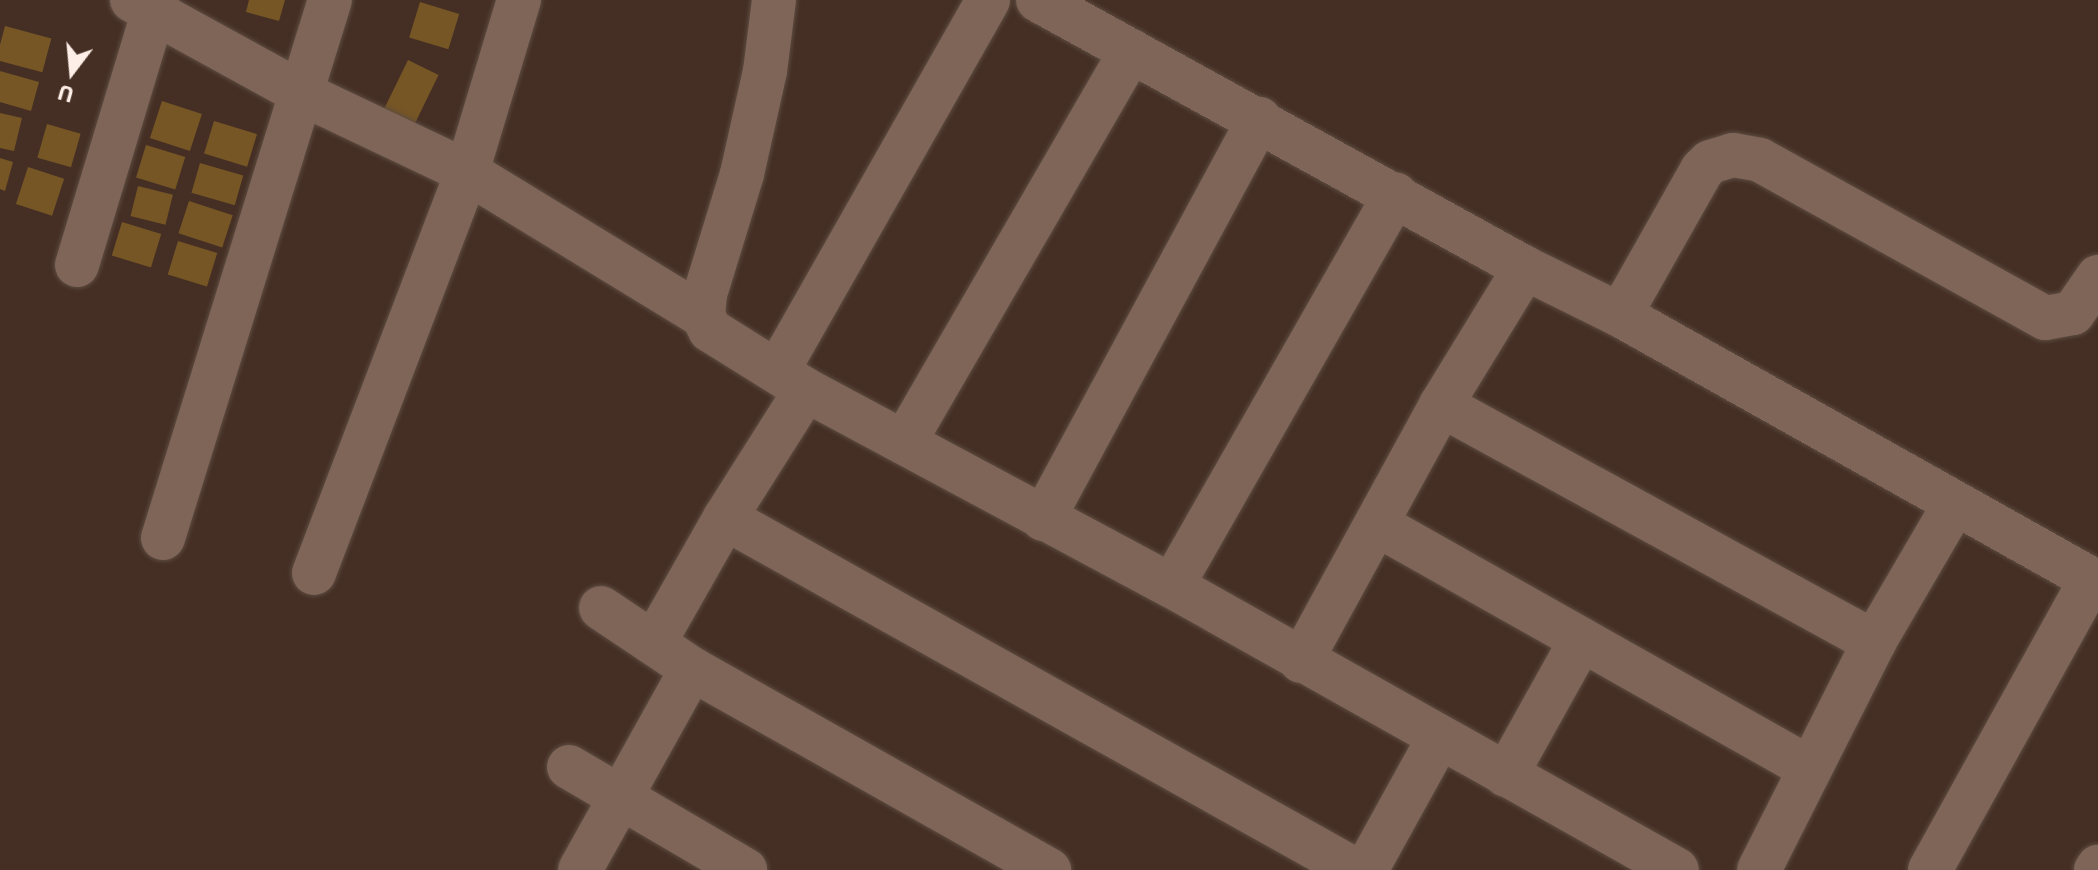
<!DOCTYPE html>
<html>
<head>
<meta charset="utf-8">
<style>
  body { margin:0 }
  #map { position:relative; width:2098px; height:870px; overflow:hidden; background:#452f24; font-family:"Exo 2",sans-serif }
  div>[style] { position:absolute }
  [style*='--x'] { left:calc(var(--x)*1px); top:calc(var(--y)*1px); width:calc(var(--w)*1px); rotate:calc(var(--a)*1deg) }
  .building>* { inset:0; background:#765625; transform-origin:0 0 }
  .roads { filter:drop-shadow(0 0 2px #5d4b41) drop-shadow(0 0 2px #5d4b41) }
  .minor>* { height:44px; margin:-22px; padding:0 22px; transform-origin:22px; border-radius:22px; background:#7e6558 }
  span { translate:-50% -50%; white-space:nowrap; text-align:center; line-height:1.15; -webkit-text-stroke:6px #452f24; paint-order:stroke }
  .north { position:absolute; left:32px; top:32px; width:80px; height:80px; -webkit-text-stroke:6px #452f24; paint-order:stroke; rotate:196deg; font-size:22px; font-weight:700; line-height:32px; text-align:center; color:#fdeee7 }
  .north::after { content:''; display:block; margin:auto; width:28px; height:36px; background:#fdeee7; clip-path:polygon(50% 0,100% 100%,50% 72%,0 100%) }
</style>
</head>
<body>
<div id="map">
  <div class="building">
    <i style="clip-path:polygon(249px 0,285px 0,279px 21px,246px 12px)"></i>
    <i style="left:420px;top:2px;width:41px;height:37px;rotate:17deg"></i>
    <i style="left:5px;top:26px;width:48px;height:35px;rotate:15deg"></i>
    <i style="left:408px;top:60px;width:34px;height:74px;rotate:26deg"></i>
    <i style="clip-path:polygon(0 71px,39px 82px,31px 111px,0 102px)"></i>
    <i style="left:162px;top:101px;width:42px;height:39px;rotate:18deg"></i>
    <i style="clip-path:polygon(0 113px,22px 118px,14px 151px,0 148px)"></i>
    <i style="left:214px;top:121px;width:45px;height:34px;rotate:17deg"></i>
    <i style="left:47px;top:124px;width:35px;height:35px;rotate:16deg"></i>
    <i style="left:146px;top:145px;width:41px;height:34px;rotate:17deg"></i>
    <i style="clip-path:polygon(0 158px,13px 162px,5px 191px,0 189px)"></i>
    <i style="left:200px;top:163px;width:45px;height:31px;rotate:16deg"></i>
    <i style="left:28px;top:167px;width:38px;height:39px;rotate:18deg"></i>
    <i style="left:138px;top:186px;width:36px;height:31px;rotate:14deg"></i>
    <i style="left:189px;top:201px;width:46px;height:34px;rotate:18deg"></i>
    <i style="left:122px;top:222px;width:41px;height:35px;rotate:17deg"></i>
    <i style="left:178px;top:241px;width:41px;height:35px;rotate:17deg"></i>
  </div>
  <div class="roads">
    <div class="minor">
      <i style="--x:132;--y:0;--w:193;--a:28.8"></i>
      <i style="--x:301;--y:93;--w:184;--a:25.4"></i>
      <i style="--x:467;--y:172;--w:276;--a:31.4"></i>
      <i style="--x:774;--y:0;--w:72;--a:97.2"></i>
      <i style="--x:765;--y:71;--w:106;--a:102.6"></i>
      <i style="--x:742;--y:174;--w:126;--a:107.1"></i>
      <i style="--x:705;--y:294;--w:22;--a:95"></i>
      <i style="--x:703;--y:316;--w:16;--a:63"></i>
      <i style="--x:710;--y:330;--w:113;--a:32"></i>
      <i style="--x:806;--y:390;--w:415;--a:28.2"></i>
      <i style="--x:1172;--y:586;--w:579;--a:29.35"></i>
      <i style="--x:1038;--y:0;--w:556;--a:28.82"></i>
      <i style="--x:77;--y:265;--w:277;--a:-73.2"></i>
      <i style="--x:1620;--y:315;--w:167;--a:-60.5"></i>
      <i style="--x:1702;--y:170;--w:11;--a:-45"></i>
      <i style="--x:1710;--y:162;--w:24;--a:-17"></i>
      <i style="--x:1733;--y:155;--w:27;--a:10"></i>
      <i style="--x:1760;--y:160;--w:326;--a:29"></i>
      <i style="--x:2045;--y:318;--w:28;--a:-10"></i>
      <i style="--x:2073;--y:313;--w:44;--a:-55.2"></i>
      <i style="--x:778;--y:370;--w:425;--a:-60.4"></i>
      <i style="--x:1441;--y:405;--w:494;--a:28.7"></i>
      <i style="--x:905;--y:441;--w:451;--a:-59.9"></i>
      <i style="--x:725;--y:518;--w:722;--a:29.19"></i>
      <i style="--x:1043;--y:519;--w:455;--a:-61.6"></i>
      <i style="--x:1378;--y:525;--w:495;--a:29.4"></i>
      <i style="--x:163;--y:538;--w:563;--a:-72.76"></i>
      <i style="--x:314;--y:573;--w:429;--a:-69.1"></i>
      <i style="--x:467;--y:172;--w:180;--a:-73.2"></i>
      <i style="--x:1172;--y:586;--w:451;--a:-60.3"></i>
      <i style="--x:601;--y:608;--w:110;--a:33.8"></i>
      <i style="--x:692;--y:669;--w:410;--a:29.4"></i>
      <i style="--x:654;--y:643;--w:144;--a:-60.4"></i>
      <i style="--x:725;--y:518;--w:151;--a:-57.7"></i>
      <i style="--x:1301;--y:661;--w:292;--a:-61.3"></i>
      <i style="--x:1441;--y:405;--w:161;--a:-58.5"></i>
      <i style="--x:1525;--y:268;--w:106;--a:26.3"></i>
      <i style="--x:1620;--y:315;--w:548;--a:29.28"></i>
      <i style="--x:569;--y:767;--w:204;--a:30.3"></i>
      <i style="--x:1506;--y:775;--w:154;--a:-60.9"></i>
      <i style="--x:580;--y:870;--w:230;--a:-60.9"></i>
      <i style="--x:1366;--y:870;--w:151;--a:-61.1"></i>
      <i style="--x:1759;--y:870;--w:255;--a:-63.2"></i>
      <i style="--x:1874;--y:642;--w:159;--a:-59.7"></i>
      <i style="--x:1930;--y:870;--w:333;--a:-61"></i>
      <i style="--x:2096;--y:870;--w:4;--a:-56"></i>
    </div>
  </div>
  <div class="north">U</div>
</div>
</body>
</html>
